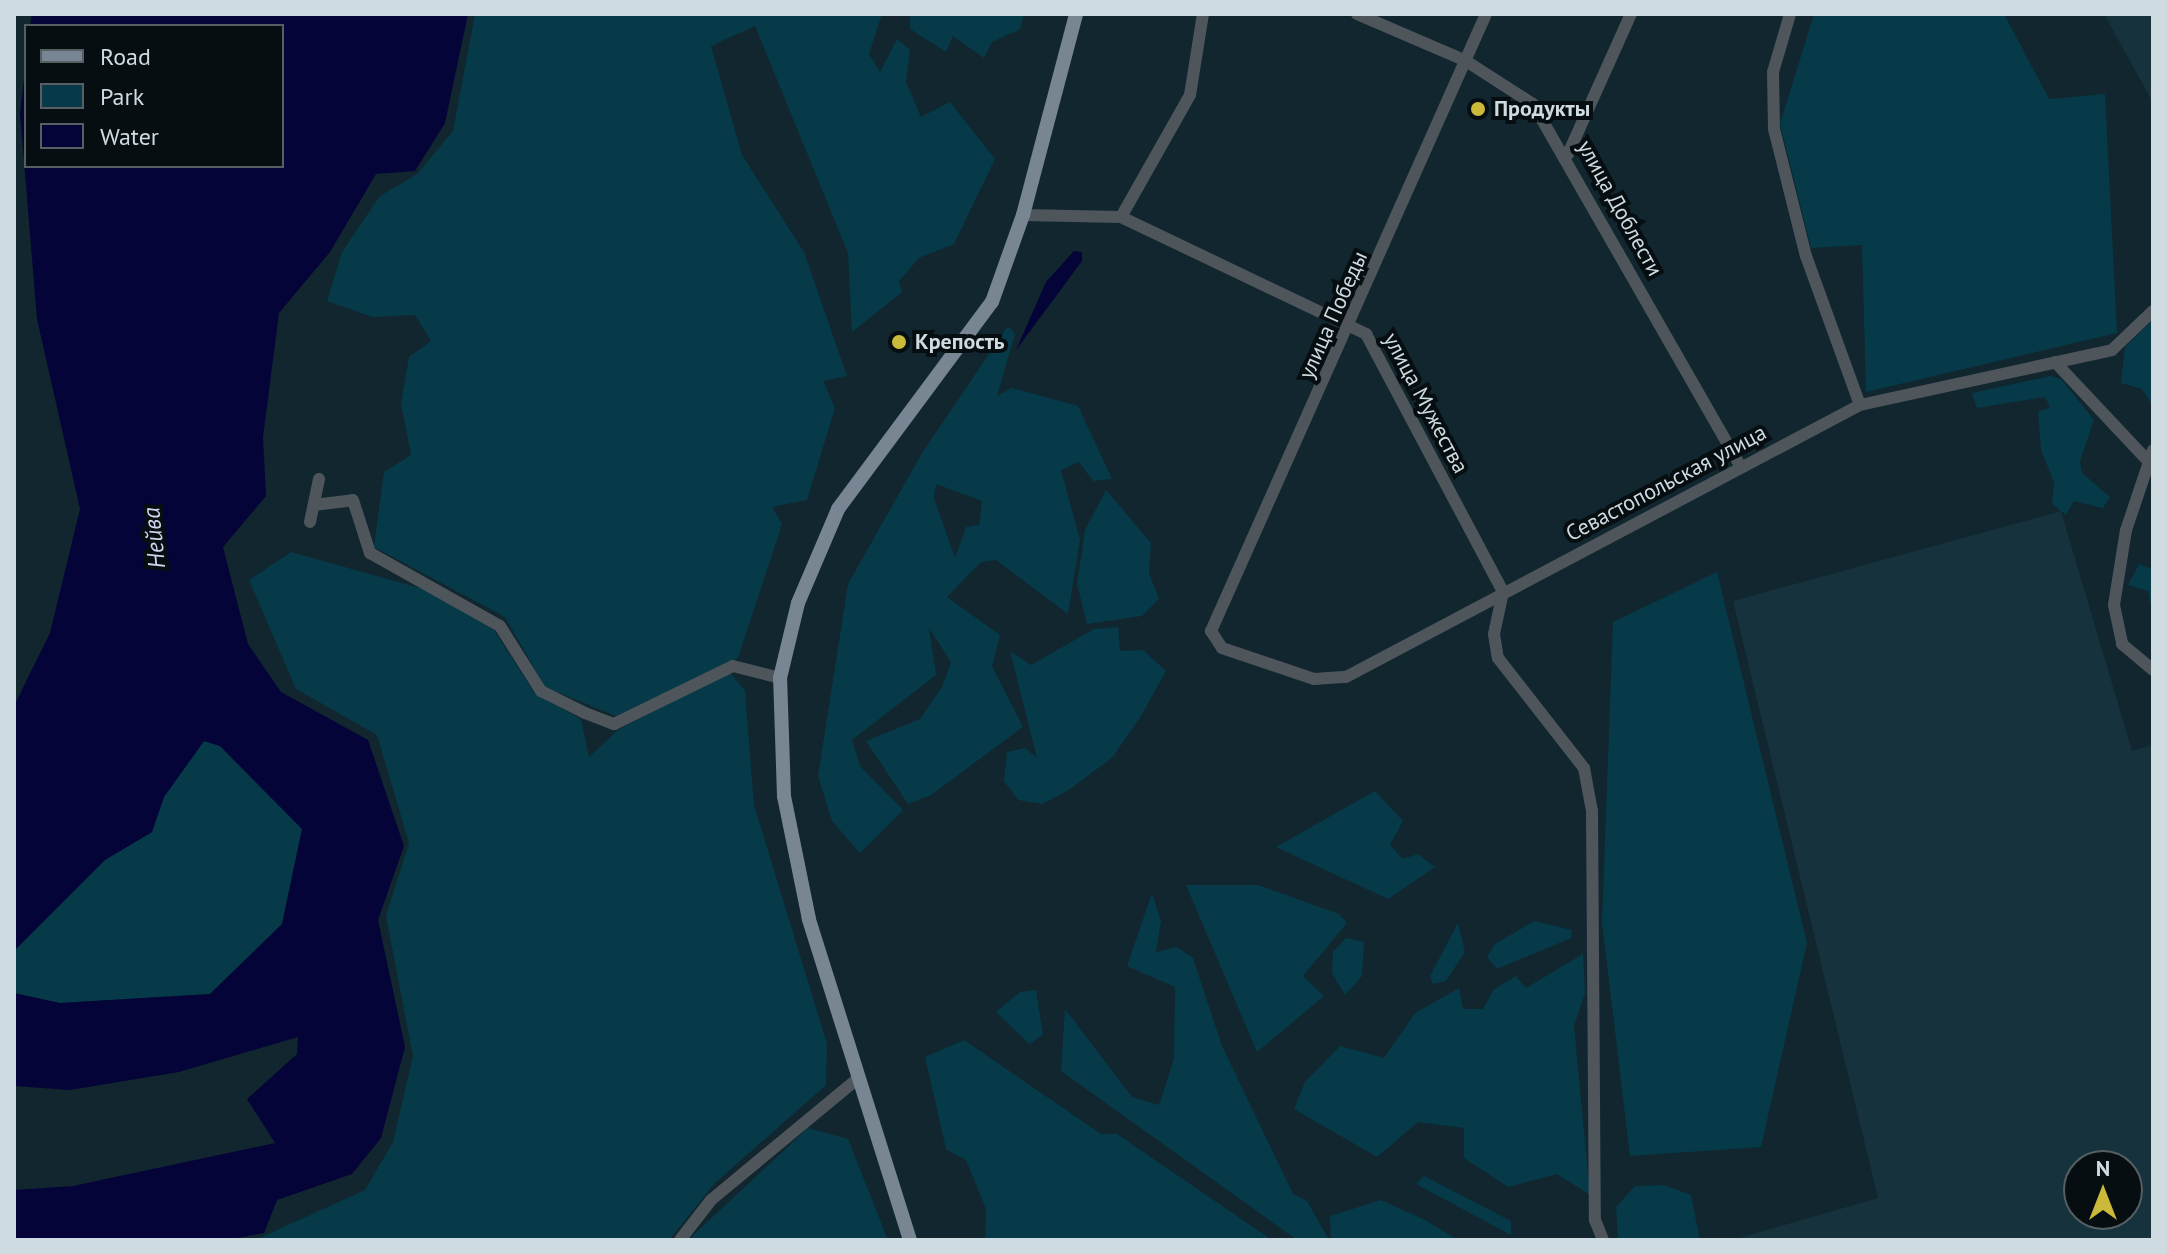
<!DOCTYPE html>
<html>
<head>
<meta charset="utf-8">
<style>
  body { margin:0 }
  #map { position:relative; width:2167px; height:1254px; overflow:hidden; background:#11262e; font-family:"PT Sans",sans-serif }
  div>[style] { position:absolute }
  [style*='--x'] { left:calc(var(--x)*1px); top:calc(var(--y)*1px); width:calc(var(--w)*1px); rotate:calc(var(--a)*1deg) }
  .built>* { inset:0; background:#15323d }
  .green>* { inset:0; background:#063a49 }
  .water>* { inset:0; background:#050439 }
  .minor>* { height:12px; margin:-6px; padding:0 6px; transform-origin:6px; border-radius:6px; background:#4e555b }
  .major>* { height:14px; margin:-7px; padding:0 7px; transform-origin:7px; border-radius:7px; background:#788693 }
  .dots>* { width:22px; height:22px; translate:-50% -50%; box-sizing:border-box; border:4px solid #060e11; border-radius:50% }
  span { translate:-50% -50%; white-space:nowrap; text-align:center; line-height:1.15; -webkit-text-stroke:8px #060e11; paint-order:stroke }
  .poi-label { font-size:22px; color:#cedbe0; font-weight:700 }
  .left { translate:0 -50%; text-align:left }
  .street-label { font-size:22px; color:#cedbe0 }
  .water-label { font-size:24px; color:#cfd6ec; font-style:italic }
  .frame { position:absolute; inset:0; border:16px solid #cedbe0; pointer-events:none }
  .legend { position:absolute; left:24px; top:24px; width:260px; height:144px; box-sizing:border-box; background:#060e11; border:2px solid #566064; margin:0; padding:10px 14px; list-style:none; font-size:24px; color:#cedbe0 }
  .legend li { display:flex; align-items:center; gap:16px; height:40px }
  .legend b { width:40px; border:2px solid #566064 }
  .north { position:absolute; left:2063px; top:1150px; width:80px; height:80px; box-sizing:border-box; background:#060e11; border:2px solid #566064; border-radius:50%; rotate:0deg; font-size:22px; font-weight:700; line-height:32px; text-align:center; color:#cedbe0 }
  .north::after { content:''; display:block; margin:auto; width:28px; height:36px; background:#cbba39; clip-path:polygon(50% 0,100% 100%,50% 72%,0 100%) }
</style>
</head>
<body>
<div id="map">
  <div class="built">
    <i style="clip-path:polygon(2104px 14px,2153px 14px,2153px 103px)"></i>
    <i style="clip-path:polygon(evenodd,2061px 511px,2132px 751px,2153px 745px,2153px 1240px,1732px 1240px,1878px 1198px,1733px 601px,2061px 511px,2079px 1166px,2127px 1166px,2127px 1214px,2079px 1214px,2079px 1166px)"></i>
  </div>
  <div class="green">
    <i style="clip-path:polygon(475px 14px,882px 14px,869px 54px,880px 72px,897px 39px,910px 50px,906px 82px,921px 117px,950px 102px,995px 159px,954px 244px,919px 258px,899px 281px,902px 292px,852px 332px,848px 253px,755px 26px,711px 46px,742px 155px,804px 252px,847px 376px,823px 381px,835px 408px,807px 500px,772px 507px,782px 524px,738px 658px,616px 716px,545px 687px,505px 617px,374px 547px,384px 472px,411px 455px,401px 404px,409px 357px,431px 341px,415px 315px,372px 317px,327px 301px,342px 252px,380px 196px,417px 174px,453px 131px)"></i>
    <i style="clip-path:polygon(910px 14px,1024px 14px,1020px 29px,992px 42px,984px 58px,953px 36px,946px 52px,910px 29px)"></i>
    <i style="clip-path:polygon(1814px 14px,2004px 14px,2049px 99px,2105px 94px,2117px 333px,1866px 392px,1862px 245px,1811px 248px,1780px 124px)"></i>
    <i style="clip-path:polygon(2153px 320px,2153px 404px,2152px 405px,2142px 389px,2121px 383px,2125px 347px)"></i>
    <i style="clip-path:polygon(evenodd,1008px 326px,1015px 334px,997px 396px,1012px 388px,1078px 406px,1112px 479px,1093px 481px,1079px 462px,1061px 470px,1080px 540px,1068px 614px,996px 560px,981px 562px,947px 597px,1000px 635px,992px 666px,1023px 727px,931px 795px,908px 804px,866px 741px,920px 719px,942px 687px,951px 662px,929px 628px,936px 675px,852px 740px,860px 766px,903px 810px,860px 853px,832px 821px,818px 776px,848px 584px,922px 453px,1008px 326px,936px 484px,982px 501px,979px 525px,966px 527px,955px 558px,934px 498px,936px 484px)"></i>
    <i style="clip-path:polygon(2050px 376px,2061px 379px,2094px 420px,2080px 461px,2082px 473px,2110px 497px,2103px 508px,2074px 501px,2066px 515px,2052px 504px,2054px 482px,2041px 450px,2038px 412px,2050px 407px,2045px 397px,1977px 408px,1972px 393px)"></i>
    <i style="clip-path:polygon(1106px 490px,1151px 543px,1149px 573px,1159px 599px,1142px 616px,1087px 624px,1077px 584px,1085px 530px)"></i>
    <i style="clip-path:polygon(291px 552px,427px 590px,494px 630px,535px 694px,581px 719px,589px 757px,619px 729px,730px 672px,745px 691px,754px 805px,827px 1044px,826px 1085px,714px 1184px,669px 1240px,255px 1240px,365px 1190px,393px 1142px,413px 1056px,386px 916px,409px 843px,377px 735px,296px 689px,249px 580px)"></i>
    <i style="clip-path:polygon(2139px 564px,2153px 570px,2153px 619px,2148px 591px,2128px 585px)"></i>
    <i style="clip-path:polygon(1717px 572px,1807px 943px,1761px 1147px,1630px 1156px,1602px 923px,1613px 622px)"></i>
    <i style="clip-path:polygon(1118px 627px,1120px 651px,1143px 650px,1166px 671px,1141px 716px,1112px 758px,1067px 791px,1042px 804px,1018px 800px,1004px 781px,1007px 752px,1025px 748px,1037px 758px,1010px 651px,1031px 665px,1094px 629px)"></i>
    <i style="clip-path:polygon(204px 741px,220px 746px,302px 829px,282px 924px,210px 994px,60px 1003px,14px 993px,14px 951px,105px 860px,152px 832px,164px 797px)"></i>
    <i style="clip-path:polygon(1375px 791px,1403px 821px,1390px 845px,1403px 859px,1418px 854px,1435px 867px,1388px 899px,1276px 847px)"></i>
    <i style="clip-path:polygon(1186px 885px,1258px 885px,1339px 914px,1347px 923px,1303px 976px,1324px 996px,1257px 1052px)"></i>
    <i style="clip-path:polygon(1152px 893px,1161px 921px,1156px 952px,1177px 947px,1193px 958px,1222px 1046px,1293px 1194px,1307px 1201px,1329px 1240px,1297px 1240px,1061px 1071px,1065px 1009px,1132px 1097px,1159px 1105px,1174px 1059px,1175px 987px,1127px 966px)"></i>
    <i style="clip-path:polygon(1534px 921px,1572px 930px,1571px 938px,1497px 969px,1487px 957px,1495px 944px)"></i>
    <i style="clip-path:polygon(1458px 923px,1465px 952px,1446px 981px,1433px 984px,1430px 976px)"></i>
    <i style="clip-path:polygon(1346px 938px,1364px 942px,1362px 976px,1345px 995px,1332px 973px,1333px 952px)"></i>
    <i style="clip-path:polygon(1583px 954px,1585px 993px,1574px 1026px,1590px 1195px,1557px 1174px,1508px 1187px,1464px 1158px,1464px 1128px,1418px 1122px,1377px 1157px,1294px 1109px,1305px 1082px,1340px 1046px,1384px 1058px,1415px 1013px,1459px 988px,1463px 1009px,1483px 1009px,1494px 989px,1516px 976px,1526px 988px)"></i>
    <i style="clip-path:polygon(1036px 990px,1043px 1035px,1029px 1044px,996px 1012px,1020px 992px)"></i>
    <i style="clip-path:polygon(964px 1040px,1101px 1134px,1117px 1134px,1272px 1240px,985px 1240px,986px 1209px,966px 1160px,946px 1149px,925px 1057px)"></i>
    <i style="clip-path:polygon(808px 1128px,848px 1139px,888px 1240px,688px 1240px)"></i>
    <i style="clip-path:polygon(1424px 1176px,1511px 1221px,1511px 1235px,1416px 1184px)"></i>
    <i style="clip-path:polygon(1664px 1185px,1691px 1195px,1700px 1240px,1618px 1240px,1616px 1207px,1635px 1186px)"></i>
    <i style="clip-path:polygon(1381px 1200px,1425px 1220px,1458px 1240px,1331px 1240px,1330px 1216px)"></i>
  </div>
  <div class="water">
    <i style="clip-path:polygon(32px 14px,468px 14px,445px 123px,415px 171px,376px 174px,330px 252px,279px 313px,263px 437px,266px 496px,223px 547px,248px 644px,281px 692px,368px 740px,404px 846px,378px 920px,405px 1047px,381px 1138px,352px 1174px,277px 1200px,264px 1233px,227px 1240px,14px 1240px,14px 1190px,73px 1186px,275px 1143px,247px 1099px,297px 1054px,298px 1037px,179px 1072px,70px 1090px,14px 1086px,14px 993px,60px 1003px,210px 994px,282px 924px,302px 829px,220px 746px,204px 741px,164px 797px,152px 832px,105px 860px,14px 951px,14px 706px,50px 633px,80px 509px,37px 319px,20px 113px,26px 61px,26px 166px,282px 166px,282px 26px,30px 26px)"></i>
    <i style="clip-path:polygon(1074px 251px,1082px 252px,1082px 261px,1016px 350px,1046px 282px)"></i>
  </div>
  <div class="minor">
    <i style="--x:1357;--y:14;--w:119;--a:23.3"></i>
    <i style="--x:1466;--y:61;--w:80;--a:32.7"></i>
    <i style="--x:1533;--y:104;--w:417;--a:60.2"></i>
    <i style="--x:1486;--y:14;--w:676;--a:114.02"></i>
    <i style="--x:1211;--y:631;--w:20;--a:57"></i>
    <i style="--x:1222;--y:648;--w:97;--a:18.6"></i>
    <i style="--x:1314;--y:679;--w:32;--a:-4"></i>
    <i style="--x:1346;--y:677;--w:582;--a:-27.89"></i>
    <i style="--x:1860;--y:405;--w:258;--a:-12.3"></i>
    <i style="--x:2112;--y:350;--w:57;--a:-43.6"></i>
    <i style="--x:1790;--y:14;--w:60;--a:106.3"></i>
    <i style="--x:1773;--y:72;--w:57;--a:89"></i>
    <i style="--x:1774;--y:129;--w:131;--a:75.9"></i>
    <i style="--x:1806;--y:256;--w:158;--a:70.1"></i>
    <i style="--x:1568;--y:154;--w:154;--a:-65.8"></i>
    <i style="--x:1023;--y:215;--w:98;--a:1.2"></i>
    <i style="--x:1121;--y:217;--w:272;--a:25.5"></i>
    <i style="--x:1366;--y:334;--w:292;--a:62"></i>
    <i style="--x:1503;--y:592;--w:43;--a:102.1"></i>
    <i style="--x:1494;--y:634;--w:24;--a:81"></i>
    <i style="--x:1498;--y:658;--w:140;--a:52"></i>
    <i style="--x:1584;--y:768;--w:44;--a:79.5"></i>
    <i style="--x:1592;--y:811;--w:409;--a:89.6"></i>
    <i style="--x:1595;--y:1220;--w:22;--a:68"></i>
    <i style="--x:1121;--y:217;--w:140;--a:-60.5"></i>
    <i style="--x:1190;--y:95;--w:82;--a:-80.9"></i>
    <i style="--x:2055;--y:362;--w:136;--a:46.8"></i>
    <i style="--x:2153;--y:450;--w:84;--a:108.6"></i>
    <i style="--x:2126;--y:530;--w:76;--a:99.1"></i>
    <i style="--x:2114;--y:605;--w:40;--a:78"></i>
    <i style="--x:2122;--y:644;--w:40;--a:40"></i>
    <i style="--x:314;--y:505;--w:39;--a:-7"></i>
    <i style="--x:353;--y:500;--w:56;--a:72.2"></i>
    <i style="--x:370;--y:553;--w:149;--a:29.3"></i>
    <i style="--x:500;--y:626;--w:77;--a:57.8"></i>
    <i style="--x:541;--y:691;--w:49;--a:26.6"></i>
    <i style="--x:585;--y:713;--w:31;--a:21"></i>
    <i style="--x:614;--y:724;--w:132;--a:-26"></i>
    <i style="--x:733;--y:666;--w:49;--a:14.3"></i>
    <i style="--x:310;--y:522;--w:44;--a:-78.2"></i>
    <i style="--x:680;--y:1240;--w:51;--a:-52.2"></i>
    <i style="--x:711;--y:1200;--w:188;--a:-39.6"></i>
  </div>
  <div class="major">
    <i style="--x:910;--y:1240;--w:337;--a:-107.5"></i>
    <i style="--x:809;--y:919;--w:126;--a:-101.5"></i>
    <i style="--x:784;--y:796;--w:118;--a:-91.9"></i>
    <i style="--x:780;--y:678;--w:77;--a:-76.5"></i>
    <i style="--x:798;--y:603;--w:102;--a:-66.9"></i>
    <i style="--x:838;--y:509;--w:258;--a:-53.4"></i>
    <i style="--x:992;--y:302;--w:92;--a:-70.4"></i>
    <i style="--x:1023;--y:215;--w:208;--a:-75.2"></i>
  </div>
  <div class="dots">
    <i style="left:1478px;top:109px;background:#cbba39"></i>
    <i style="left:899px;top:342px;background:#cbba39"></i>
  </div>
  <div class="poi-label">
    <span class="left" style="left:1494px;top:109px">Продукты</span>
    <span class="left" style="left:915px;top:342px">Крепость</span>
  </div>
  <div class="street-label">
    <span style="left:1620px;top:208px;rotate:61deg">улица Доблести</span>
    <span style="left:1333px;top:315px;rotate:-66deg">улица Победы</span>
    <span style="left:1426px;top:403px;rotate:62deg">улица Мужества</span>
    <span style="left:1666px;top:483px;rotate:-28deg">Севастопольская улица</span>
  </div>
  <div class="water-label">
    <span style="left:154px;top:538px;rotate:-96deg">Нейва</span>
  </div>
  <div class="frame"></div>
  <ul class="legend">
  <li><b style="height:10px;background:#788693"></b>Road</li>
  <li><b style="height:22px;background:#063a49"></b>Park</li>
  <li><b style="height:22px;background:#050439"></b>Water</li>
  </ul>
  <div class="north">N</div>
</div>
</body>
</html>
